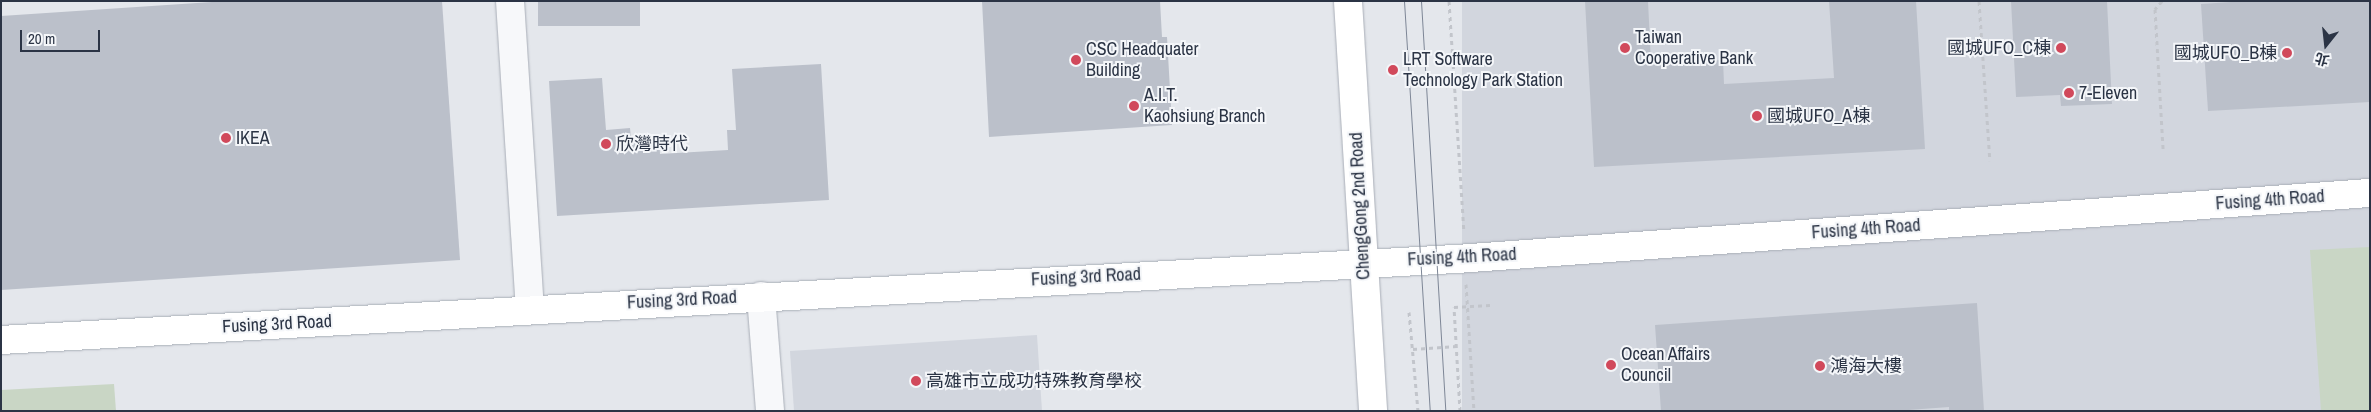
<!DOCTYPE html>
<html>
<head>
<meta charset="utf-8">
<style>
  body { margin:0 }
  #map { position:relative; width:2371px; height:412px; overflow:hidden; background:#e4e7ec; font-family:"Archivo Narrow","Noto Sans TC",sans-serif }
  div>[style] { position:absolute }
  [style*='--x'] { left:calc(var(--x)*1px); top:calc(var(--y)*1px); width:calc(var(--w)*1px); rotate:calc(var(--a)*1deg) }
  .built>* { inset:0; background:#d2d6de; transform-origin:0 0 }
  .green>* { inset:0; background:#c9d6c5 }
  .building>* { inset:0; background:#bbc0ca; transform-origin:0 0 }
  .path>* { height:3px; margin-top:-1.5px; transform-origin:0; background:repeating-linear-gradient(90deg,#c2c5cb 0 4px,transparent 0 8px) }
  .roads { filter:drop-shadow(0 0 1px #a9aeb7) drop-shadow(0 0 1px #a9aeb7) }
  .street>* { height:28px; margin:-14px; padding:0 14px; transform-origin:14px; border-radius:14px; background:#f7f8fa }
  .secondary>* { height:28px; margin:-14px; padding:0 14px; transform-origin:14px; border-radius:14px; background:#fff }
  .tram>* { height:1px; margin:-0.5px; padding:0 0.5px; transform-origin:0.5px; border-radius:0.5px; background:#7d8696 }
  .dots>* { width:14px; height:14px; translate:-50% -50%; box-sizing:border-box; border:2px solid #f4f6f9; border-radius:50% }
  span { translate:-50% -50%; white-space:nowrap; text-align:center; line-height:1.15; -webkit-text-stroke:4px #f4f6f9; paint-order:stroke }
  .poi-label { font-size:18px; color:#2b3445 }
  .left { translate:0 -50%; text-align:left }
  .right { translate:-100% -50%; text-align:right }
  .street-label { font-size:18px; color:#2b3445 }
  .frame { position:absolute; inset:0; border:2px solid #2b3445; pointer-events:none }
  .north { position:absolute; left:2301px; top:20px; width:50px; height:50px; -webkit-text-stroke:4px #f4f6f9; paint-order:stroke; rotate:196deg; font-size:14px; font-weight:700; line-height:20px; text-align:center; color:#2b3445 }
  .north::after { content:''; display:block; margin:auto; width:18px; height:22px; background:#2b3445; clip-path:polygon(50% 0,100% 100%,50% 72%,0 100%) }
  .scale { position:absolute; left:20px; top:30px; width:80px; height:22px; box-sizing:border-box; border:2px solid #2b3445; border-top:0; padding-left:6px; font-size:15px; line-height:18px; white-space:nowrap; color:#2b3445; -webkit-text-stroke:4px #f4f6f9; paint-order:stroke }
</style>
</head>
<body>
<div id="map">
  <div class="built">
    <i style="left:1462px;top:1px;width:908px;height:411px"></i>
    <i style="clip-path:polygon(1037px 335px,1042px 411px,794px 411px,790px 351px)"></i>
  </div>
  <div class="green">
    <i style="clip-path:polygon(2370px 247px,2370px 411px,2321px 411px,2310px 250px)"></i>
    <i style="clip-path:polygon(114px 384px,116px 411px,1px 411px,1px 390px)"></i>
  </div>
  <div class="building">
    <i style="clip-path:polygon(227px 1px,442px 1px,460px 260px,1px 290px,1px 16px)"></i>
    <i style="left:538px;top:1px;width:102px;height:25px"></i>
    <i style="clip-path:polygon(982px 1px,1160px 1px,1162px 37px,1167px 37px,1172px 125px,989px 137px)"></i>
    <i style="clip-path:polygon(1585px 1px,1648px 1px,1651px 63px,1723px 60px,1724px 84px,1834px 78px,1829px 1px,1916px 1px,1925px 149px,1594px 167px)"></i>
    <i style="clip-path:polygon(2011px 1px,2107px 1px,2112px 104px,2061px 106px,2060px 95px,2016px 97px)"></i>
    <i style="clip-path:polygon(2246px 1px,2370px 1px,2370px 102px,2208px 111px,2201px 4px)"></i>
    <i style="clip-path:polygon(821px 64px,829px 200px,557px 216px,549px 81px,602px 78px,606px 130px,630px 128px,631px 138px,659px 136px,660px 154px,728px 150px,727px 130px,736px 130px,732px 69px)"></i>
    <i style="clip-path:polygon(1977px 303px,1984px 411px,1949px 411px,1949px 407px,1895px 411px,1661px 411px,1655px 325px)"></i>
  </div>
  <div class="path">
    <i style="--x:1449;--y:1;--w:232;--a:86.3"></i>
    <i style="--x:1979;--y:1;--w:160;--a:86.1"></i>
    <i style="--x:2162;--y:1;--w:11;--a:131"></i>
    <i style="--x:2155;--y:9;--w:140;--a:86.7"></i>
    <i style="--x:1466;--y:284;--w:127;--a:86.4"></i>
    <i style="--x:1409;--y:312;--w:99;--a:84.8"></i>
    <i style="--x:1413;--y:349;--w:44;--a:-3.9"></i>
    <i style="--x:1460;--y:411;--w:104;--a:-93.3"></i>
    <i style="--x:1454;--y:307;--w:36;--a:-3"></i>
  </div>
  <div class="roads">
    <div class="street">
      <i style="--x:510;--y:1;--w:309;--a:86.3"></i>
      <i style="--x:761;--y:296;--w:115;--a:85.5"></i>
    </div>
    <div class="secondary">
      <i style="--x:1348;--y:1;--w:411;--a:86.5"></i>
      <i style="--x:1;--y:340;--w:1472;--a:-3.19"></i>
      <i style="--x:1471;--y:258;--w:901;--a:-4.14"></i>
    </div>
  </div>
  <div class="tram">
    <i style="--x:1404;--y:1;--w:411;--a:86.4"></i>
    <i style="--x:1421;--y:1;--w:411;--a:86.6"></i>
  </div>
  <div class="dots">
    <i style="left:1625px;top:48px;background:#d1495b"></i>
    <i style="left:2061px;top:48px;background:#d1495b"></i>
    <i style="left:2287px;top:53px;background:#d1495b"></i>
    <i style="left:1076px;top:60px;background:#d1495b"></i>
    <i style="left:1393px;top:70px;background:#d1495b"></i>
    <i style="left:2069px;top:93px;background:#d1495b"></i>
    <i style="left:1134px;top:106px;background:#d1495b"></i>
    <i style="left:1757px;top:116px;background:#d1495b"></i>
    <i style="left:226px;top:138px;background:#d1495b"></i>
    <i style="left:606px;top:144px;background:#d1495b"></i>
    <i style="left:1611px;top:365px;background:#d1495b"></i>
    <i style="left:1820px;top:366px;background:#d1495b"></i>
    <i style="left:916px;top:381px;background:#d1495b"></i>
  </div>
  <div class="poi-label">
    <span class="left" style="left:1635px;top:48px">Taiwan<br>Cooperative Bank</span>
    <span class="right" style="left:2051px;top:48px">國城UFO_C棟</span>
    <span class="left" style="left:1086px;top:60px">CSC Headquater<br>Building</span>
    <span class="right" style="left:2277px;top:53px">國城UFO_B棟</span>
    <span class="left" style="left:1403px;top:70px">LRT Software<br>Technology Park Station</span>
    <span class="left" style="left:2079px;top:93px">7-Eleven</span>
    <span class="left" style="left:1144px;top:106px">A.I.T.<br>Kaohsiung Branch</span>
    <span class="left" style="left:1767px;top:116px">國城UFO_A棟</span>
    <span class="left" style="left:236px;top:138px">IKEA</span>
    <span class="left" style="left:616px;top:144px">欣灣時代</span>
    <span class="left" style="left:1621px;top:365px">Ocean Affairs<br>Council</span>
    <span class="left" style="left:1830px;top:366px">鴻海大樓</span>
    <span class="left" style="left:926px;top:381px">高雄市立成功特殊教育學校</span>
  </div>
  <div class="street-label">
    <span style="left:2270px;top:200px;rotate:-4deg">Fusing 4th Road</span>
    <span style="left:1360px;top:206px;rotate:-93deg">ChengGong 2nd Road</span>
    <span style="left:1866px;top:229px;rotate:-4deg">Fusing 4th Road</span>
    <span style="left:1462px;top:257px;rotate:-3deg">Fusing 4th Road</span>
    <span style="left:1086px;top:277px;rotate:-3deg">Fusing 3rd Road</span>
    <span style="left:682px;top:300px;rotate:-3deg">Fusing 3rd Road</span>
    <span style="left:277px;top:324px;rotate:-3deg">Fusing 3rd Road</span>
  </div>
  <div class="frame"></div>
  <div class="north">北</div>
  <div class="scale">20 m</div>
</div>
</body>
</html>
